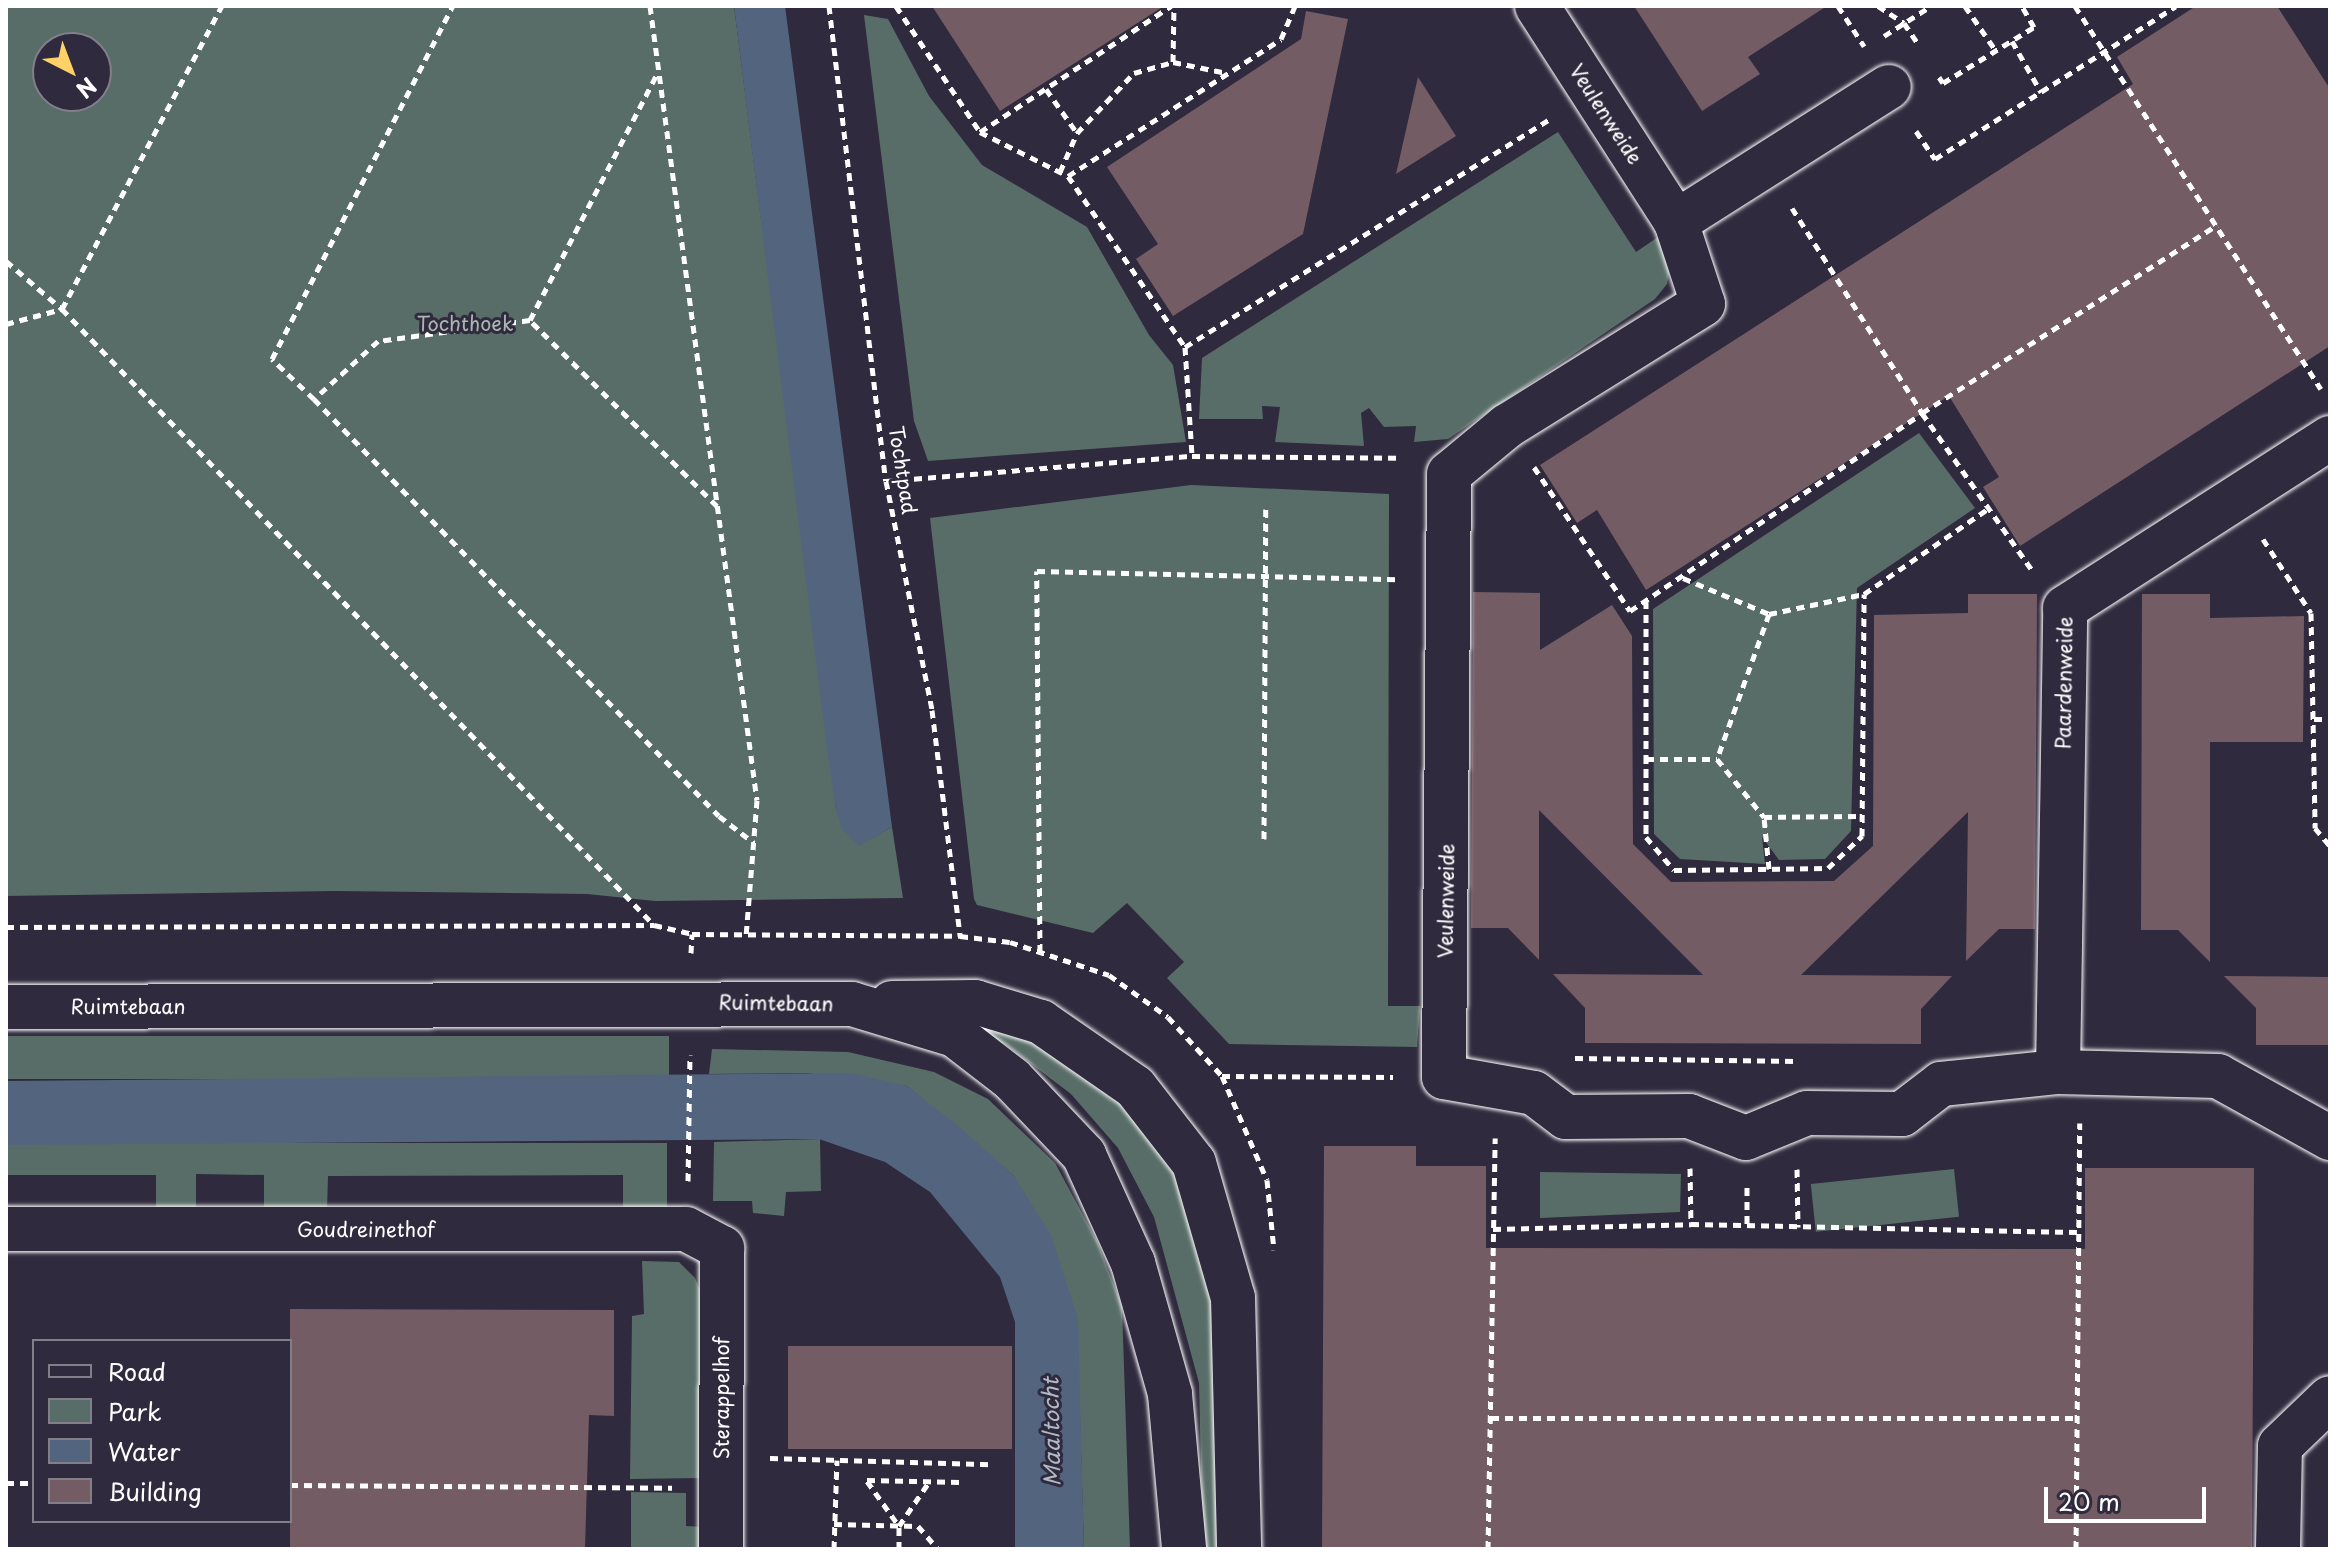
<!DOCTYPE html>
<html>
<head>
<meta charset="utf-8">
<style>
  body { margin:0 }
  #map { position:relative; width:2336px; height:1555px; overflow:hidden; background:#2f2a3d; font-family:"Playpen Sans",sans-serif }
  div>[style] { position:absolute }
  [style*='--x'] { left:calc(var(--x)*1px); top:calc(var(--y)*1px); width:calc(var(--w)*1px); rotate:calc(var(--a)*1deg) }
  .green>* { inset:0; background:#586d67; transform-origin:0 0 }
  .water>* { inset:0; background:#53657e }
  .building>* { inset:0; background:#745c65; transform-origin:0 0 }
  .path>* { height:5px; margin-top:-2.5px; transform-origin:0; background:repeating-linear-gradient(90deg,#fff 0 8px,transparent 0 14px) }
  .roads { filter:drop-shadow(0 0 2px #fff) drop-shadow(0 0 2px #fff) }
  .street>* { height:44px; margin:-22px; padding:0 22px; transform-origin:22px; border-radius:22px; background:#2f2a3d }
  .secondary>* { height:44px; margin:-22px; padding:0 22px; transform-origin:22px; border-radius:22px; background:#2f2a3d }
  span { translate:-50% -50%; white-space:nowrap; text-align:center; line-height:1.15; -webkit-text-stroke:6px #2f2a3d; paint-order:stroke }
  .street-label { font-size:20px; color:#fff }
  .park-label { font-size:20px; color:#acb6b3 }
  .water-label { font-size:22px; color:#b2bac5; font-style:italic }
  .frame { position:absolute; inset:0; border:8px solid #fff; pointer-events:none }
  .legend { position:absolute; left:32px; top:1339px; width:260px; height:184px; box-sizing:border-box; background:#2f2a3d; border:2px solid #827f8b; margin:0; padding:10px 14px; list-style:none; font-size:24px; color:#fff }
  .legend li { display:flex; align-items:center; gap:16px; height:40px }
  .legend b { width:40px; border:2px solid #827f8b }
  .north { position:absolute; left:32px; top:32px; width:80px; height:80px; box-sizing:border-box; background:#2f2a3d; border:2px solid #827f8b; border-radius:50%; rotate:138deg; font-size:22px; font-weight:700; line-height:32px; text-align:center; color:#fff }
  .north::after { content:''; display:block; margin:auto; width:28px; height:36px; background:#ffd166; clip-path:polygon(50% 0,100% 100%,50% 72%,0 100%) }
  .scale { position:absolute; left:2044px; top:1487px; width:162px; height:36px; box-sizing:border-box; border:4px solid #fff; border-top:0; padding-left:10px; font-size:24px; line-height:28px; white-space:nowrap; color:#fff; -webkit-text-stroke:6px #2f2a3d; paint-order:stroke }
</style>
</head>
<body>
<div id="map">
  <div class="green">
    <i style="clip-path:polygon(evenodd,6px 6px,734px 6px,836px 809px,859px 845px,892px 827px,903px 898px,655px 901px,587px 894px,334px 891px,6px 896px,6px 6px,48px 48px,96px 48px,96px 96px,48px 96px,48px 48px)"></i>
    <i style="clip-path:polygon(864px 15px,888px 19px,929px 96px,982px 165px,1087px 227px,1149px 335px,1173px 365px,1186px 442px,928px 461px,914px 421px)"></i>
    <i style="clip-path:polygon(1558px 132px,1636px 252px,1664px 233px,1670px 269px,1667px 284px,1655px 299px,1448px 439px,1414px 442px,1416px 426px,1384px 427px,1369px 408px,1361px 413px,1364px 446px,1275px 442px,1280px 407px,1262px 406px,1263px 419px,1199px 419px,1202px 358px)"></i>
    <i style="clip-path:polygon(1919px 433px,1975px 508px,1857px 588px,1851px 831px,1825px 859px,1779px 860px,1762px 837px,1765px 864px,1680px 859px,1654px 834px,1653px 609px)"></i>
    <i style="clip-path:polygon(1191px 485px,1389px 494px,1388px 1006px,1420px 1006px,1417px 1047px,1229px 1044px,1167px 978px,1184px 962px,1127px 903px,1093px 933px,977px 905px,974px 899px,930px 518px)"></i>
    <i style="clip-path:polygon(927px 1017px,1012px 1025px,1117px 1091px,1185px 1181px,1220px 1292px,1218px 1549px,1203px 1549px,1199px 1383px,1154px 1217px,1118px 1148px,1071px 1094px,1005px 1044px)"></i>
    <i style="left:6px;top:1036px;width:663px;height:43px"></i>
    <i style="clip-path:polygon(712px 1049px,848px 1052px,934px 1072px,988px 1099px,1055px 1163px,1097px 1241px,1122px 1306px,1130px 1549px,1084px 1549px,1077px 1319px,1014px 1176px,907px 1086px,807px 1073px,709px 1074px)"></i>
    <i style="clip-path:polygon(820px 1139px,821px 1191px,786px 1192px,784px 1216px,753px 1213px,752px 1201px,713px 1201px,714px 1142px)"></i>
    <i style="clip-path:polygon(6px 1143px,667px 1143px,667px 1211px,623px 1211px,623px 1175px,328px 1176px,327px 1211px,264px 1210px,264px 1175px,196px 1174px,196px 1210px,156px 1209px,156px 1175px,6px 1175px)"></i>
    <i style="left:1954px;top:1169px;width:48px;height:144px;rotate:84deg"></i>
    <i style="clip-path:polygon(1540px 1172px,1681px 1174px,1680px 1212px,1540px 1218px)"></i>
    <i style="clip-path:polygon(642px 1261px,679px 1262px,695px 1278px,707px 1306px,704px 1478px,630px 1479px,632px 1316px,644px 1314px)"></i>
    <i style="clip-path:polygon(631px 1492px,686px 1493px,686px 1526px,704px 1527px,703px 1549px,631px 1549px)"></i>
  </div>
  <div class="water">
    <i style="clip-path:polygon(734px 6px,785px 6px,892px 827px,859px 846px,842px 829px,836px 810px,826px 742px)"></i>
    <i style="clip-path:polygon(851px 1073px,907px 1086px,961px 1128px,1014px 1176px,1051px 1235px,1078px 1319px,1084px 1549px,1015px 1549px,1015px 1322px,1000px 1277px,930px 1192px,885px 1162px,819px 1139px,6px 1145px,6px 1081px)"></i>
  </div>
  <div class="building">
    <i style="clip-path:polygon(932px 6px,1164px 6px,1000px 111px)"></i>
    <i style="clip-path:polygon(1634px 6px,1827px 6px,1748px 57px,1760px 74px,1702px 111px)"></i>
    <i style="clip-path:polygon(2196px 6px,2277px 6px,2330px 89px,2330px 346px,2020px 546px,1983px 487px,1999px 477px,1949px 396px,1646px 590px,1597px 510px,1577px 523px,1540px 465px,2133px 84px,2117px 57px)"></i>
    <i style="clip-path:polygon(1306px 11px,1348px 19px,1303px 234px,1173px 316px,1136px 259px,1158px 244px,1107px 167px,1301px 39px)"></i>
    <i style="clip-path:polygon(1418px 77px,1456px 136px,1396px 174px)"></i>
    <i style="clip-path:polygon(1473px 592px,1540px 593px,1540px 650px,1612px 605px,1632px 636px,1633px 844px,1671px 882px,1834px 881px,1873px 846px,1874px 615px,1968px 613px,1968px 594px,2037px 594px,2035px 929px,1999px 929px,1966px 961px,1968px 812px,1801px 975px,1952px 976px,1921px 1009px,1921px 1044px,1585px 1043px,1585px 1008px,1553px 974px,1703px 975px,1539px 810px,1539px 960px,1508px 928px,1471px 928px)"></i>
    <i style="clip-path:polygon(2142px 594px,2210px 594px,2210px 618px,2304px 616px,2303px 742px,2210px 742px,2210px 962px,2178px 930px,2141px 930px)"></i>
    <i style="clip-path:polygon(2224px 976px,2330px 977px,2330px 1045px,2256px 1045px,2256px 1008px)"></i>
    <i style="clip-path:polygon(1324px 1146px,1416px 1146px,1416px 1166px,1486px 1166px,1486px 1248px,2085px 1249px,2085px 1168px,2254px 1168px,2252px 1549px,1322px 1549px)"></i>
    <i style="clip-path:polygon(290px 1309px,614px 1310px,614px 1416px,589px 1415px,585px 1549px,290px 1549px)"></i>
    <i style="left:788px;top:1346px;width:224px;height:103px"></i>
  </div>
  <div class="path">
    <i style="--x:650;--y:6;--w:801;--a:82.33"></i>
    <i style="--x:757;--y:800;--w:136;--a:94.6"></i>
    <i style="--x:829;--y:6;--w:478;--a:83.2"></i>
    <i style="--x:886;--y:481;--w:234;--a:78.6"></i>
    <i style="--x:932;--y:710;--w:228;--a:82.9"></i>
    <i style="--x:896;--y:6;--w:151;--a:56.3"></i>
    <i style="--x:980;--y:132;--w:98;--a:26.6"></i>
    <i style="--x:1068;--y:176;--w:207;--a:55.6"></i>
    <i style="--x:1185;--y:347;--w:109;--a:86.3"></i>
    <i style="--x:1838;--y:6;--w:48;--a:57"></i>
    <i style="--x:1878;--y:6;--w:31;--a:33"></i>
    <i style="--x:1904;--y:23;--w:27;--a:56"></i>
    <i style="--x:1965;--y:6;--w:55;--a:55.4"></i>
    <i style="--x:2075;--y:6;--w:455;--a:57.3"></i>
    <i style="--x:1884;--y:36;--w:56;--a:-32.6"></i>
    <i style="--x:2012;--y:41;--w:59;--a:60.4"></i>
    <i style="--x:1173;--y:62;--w:56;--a:-89"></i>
    <i style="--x:1939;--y:77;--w:7;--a:56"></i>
    <i style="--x:1943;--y:83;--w:107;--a:-31.6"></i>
    <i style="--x:2034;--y:27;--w:24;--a:-120"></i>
    <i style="--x:1046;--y:89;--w:54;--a:54.8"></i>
    <i style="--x:1916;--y:131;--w:34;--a:56"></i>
    <i style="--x:1935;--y:159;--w:285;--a:-32.4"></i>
    <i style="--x:980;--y:132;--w:229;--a:-33.4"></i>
    <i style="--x:1060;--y:172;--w:43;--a:-66.4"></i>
    <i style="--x:1077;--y:133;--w:83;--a:-46.5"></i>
    <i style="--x:1134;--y:73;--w:41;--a:-15.8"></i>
    <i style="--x:1173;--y:62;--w:55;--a:11.5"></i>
    <i style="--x:1068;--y:176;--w:253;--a:-32.7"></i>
    <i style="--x:1281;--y:39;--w:36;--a:-67"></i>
    <i style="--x:1792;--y:208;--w:243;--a:57.6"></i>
    <i style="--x:1922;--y:413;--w:192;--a:55"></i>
    <i style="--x:6;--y:261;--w:74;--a:40.6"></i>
    <i style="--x:62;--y:309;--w:853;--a:46.14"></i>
    <i style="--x:530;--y:320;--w:279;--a:-62.7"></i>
    <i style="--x:6;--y:324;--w:58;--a:-15"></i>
    <i style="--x:62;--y:309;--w:343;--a:-62.2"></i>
    <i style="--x:1185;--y:347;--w:432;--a:-32"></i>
    <i style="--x:314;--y:399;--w:58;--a:-136.4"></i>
    <i style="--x:272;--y:359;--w:397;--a:-62.9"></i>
    <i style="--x:1534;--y:467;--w:173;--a:56.3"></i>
    <i style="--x:1630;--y:611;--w:353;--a:-34.1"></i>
    <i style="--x:1922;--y:413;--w:350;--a:-32.5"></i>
    <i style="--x:886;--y:481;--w:307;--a:-4.7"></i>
    <i style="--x:1192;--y:456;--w:209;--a:0.5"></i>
    <i style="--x:717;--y:506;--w:264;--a:-135.2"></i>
    <i style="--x:530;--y:320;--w:153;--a:172.1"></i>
    <i style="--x:378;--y:341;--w:86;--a:137.8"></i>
    <i style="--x:314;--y:399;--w:581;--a:45.84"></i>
    <i style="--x:719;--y:816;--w:44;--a:37.6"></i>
    <i style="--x:2263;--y:539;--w:88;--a:57"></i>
    <i style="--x:2311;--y:613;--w:215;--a:88.9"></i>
    <i style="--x:2315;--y:828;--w:23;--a:50"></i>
    <i style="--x:1683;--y:578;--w:93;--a:22.7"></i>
    <i style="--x:1769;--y:614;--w:154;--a:109.7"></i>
    <i style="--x:1646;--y:601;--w:236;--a:90"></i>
    <i style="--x:1646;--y:837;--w:43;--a:49.7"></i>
    <i style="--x:1674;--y:870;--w:154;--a:-0.7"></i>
    <i style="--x:1828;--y:868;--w:47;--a:-43.3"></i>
    <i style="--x:1862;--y:836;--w:242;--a:-89.5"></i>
    <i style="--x:1864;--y:594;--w:152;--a:-34.5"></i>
    <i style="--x:1769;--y:614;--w:97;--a:-11.9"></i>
    <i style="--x:2314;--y:719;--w:16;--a:0"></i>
    <i style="--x:1646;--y:759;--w:71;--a:0"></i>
    <i style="--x:1717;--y:759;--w:75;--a:51"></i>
    <i style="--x:1264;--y:839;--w:330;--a:-89.7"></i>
    <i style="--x:1769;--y:869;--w:52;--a:-95.5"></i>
    <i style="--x:1764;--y:817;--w:97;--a:-0.6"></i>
    <i style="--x:6;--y:927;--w:648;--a:-0.18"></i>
    <i style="--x:654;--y:925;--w:39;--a:13"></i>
    <i style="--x:692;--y:934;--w:268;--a:0.4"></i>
    <i style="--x:960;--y:936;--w:50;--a:6.8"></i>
    <i style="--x:1010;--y:942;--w:104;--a:18.4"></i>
    <i style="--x:1109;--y:975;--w:72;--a:35.4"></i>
    <i style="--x:1168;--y:1017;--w:80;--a:47.5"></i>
    <i style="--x:1222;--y:1076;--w:113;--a:66.6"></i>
    <i style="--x:1267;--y:1180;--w:70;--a:84.3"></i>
    <i style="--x:1040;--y:952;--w:381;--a:-90.5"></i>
    <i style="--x:1037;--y:571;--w:360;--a:1.3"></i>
    <i style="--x:691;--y:953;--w:19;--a:-87"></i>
    <i style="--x:1575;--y:1058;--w:222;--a:0.8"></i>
    <i style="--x:1222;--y:1076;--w:171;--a:0.3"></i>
    <i style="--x:1690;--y:1168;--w:56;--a:89"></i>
    <i style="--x:1797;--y:1169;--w:58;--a:89"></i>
    <i style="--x:688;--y:1181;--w:126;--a:-89.1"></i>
    <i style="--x:1747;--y:1187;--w:38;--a:90"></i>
    <i style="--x:1493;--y:1229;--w:198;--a:-1.4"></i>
    <i style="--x:1691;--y:1224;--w:386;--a:1.2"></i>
    <i style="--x:1491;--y:1418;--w:586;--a:0"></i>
    <i style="--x:770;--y:1458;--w:221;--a:1.6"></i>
    <i style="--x:867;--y:1480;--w:93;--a:1.2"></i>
    <i style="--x:867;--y:1481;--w:55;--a:54.6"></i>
    <i style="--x:6;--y:1483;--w:28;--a:0"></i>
    <i style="--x:290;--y:1485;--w:382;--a:0.4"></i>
    <i style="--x:834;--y:1524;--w:84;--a:1.4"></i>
    <i style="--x:918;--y:1526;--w:30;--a:49"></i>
    <i style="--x:834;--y:1549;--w:89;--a:-88.1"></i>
    <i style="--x:899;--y:1549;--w:23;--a:-90"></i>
    <i style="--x:899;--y:1526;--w:53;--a:-55.7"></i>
    <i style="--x:1488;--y:1549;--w:411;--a:-89"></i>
    <i style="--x:2076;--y:1549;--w:426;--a:-89.5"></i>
  </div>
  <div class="roads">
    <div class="street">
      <i style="--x:1537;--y:6;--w:257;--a:57.2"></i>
      <i style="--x:1676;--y:222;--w:86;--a:71.8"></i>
      <i style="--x:1703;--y:304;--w:231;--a:148.1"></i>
      <i style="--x:1507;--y:426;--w:75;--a:140.4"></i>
      <i style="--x:1449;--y:474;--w:603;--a:90.48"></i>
      <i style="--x:1444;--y:1077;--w:91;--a:10.1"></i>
      <i style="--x:1534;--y:1093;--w:40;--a:37"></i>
      <i style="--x:1566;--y:1117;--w:123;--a:-0.5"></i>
      <i style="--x:1689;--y:1116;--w:61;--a:21.1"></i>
      <i style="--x:1746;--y:1138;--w:66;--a:-22.3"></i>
      <i style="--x:1807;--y:1113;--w:95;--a:0.6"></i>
      <i style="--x:1902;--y:1114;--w:49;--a:-37.6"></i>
      <i style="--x:1941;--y:1084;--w:118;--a:-5.9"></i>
      <i style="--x:2058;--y:1072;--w:160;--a:1.4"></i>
      <i style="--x:2218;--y:1076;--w:128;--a:29"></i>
      <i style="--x:1676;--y:222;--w:252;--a:-32.4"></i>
      <i style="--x:2058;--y:1072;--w:464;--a:-89.1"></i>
      <i style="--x:2065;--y:608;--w:315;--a:-32.7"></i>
      <i style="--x:6;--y:1229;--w:680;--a:0"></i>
      <i style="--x:686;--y:1229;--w:41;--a:27.8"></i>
      <i style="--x:722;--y:1248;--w:301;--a:90.2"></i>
      <i style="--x:2278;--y:1549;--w:103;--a:-88.9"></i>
      <i style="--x:2280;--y:1446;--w:69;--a:-43.8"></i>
    </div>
    <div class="secondary">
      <i style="--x:892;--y:1003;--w:83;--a:-0.7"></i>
      <i style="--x:975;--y:1002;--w:69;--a:16.9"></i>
      <i style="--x:1041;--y:1022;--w:114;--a:34.7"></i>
      <i style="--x:1135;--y:1087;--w:96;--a:52.2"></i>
      <i style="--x:1194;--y:1163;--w:141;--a:73.9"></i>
      <i style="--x:1233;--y:1298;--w:251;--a:88.6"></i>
      <i style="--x:6;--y:1007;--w:846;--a:-0.2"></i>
      <i style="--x:852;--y:1004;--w:108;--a:16.8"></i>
      <i style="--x:955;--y:1035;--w:72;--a:37.7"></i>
      <i style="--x:1012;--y:1079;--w:105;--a:46.5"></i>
      <i style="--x:1084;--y:1155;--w:119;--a:65.6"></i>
      <i style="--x:1133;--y:1263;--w:136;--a:74.2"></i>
      <i style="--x:1170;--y:1394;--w:156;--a:84.8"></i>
    </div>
  </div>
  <div class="street-label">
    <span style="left:1606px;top:114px;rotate:57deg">Veulenweide</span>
    <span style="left:903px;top:470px;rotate:81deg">Tochtpad</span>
    <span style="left:2064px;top:683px;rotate:-89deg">Paardenweide</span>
    <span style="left:1446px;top:901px;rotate:-89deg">Veulenweide</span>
    <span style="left:776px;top:1003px;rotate:1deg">Ruimtebaan</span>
    <span style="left:128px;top:1006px">Ruimtebaan</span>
    <span style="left:366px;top:1229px">Goudreinethof</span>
    <span style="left:721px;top:1398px;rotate:-90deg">Sterappelhof</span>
  </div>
  <div class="park-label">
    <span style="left:465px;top:323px">Tochthoek</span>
  </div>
  <div class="water-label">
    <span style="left:1050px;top:1432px;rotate:-91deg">Maaltocht</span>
  </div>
  <div class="frame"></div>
  <ul class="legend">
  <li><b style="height:10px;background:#2f2a3d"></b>Road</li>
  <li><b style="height:22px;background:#586d67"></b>Park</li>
  <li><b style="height:22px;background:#53657e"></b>Water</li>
  <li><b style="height:22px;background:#745c65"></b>Building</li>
  </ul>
  <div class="north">N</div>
  <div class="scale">20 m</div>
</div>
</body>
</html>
